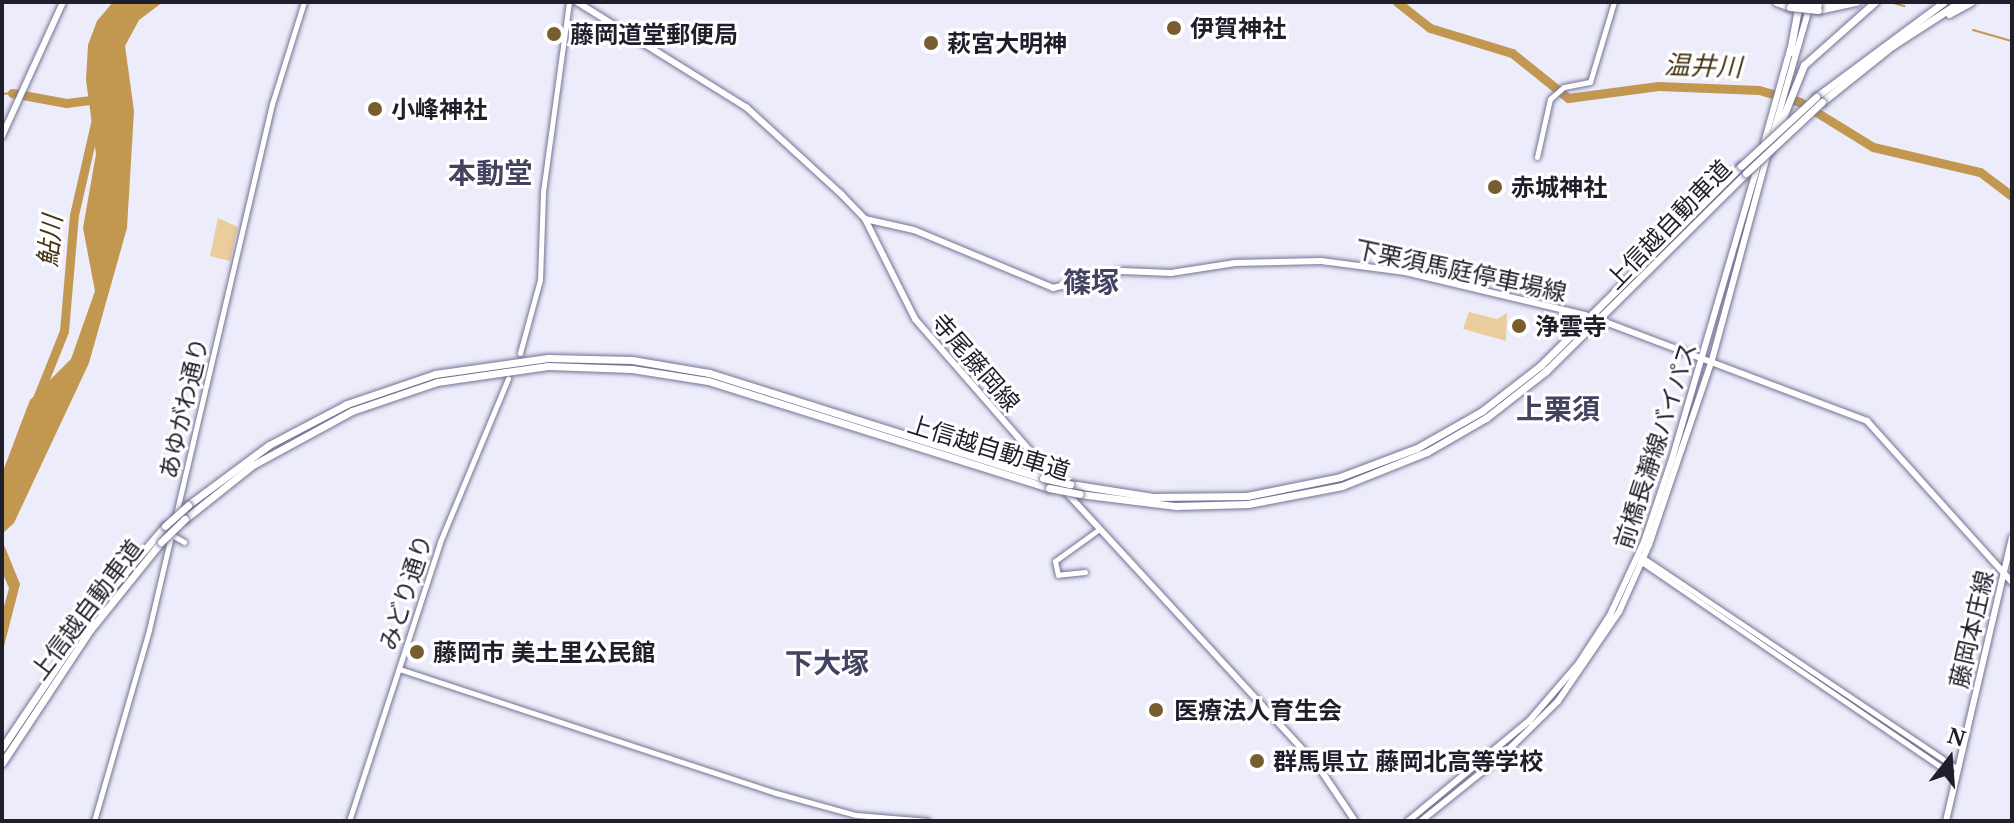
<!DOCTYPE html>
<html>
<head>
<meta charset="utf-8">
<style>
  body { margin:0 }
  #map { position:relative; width:2014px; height:823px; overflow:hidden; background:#ececfb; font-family:"Noto Serif","Noto Sans JP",serif }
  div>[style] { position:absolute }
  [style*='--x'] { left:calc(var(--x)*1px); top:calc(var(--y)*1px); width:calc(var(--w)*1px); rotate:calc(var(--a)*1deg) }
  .green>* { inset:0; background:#ebcd9d }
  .water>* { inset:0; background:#c29851 }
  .stream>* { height:2px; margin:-1px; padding:0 1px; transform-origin:1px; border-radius:1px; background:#c29851 }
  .river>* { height:9px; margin:-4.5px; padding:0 4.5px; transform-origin:4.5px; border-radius:4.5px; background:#c29851 }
  .roads { filter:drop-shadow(0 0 2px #737394) drop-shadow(0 0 2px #737394) }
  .minor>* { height:5px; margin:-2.5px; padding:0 2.5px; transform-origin:2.5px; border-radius:2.5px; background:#fff }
  .major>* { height:6px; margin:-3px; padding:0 3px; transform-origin:3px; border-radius:3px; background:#fff }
  .highway>* { height:7px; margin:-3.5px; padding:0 3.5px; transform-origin:3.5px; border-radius:3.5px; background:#fff }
  .bridges { filter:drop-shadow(0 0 2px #737394) drop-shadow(0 0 2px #737394) }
  .highway-bridge>* { height:7px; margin:-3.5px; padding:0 3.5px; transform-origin:3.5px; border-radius:3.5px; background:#fff }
  .dots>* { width:22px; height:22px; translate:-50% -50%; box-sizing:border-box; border:4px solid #fff; border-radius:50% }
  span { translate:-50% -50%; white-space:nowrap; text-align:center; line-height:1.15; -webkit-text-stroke:6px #fff; paint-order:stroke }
  .poi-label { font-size:24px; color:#1f1f2c; font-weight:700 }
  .left { translate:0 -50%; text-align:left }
  .street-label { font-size:24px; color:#1f1f2c }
  .water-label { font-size:26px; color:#453414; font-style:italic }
  .quarter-label { font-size:28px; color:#434260; font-weight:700 }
  .frame { position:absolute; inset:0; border:4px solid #1f1f2c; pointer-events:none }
  .north { position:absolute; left:1910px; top:719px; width:80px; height:80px; -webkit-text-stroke:6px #fff; paint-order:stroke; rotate:17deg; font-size:22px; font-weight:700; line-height:32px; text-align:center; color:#1f1f2c }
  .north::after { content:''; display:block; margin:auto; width:28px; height:36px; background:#1f1f2c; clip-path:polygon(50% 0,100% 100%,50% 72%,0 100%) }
</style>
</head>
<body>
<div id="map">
  <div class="green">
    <i style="clip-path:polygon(218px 218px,238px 227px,230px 261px,210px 256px)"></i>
    <i style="clip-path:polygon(1469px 312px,1497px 319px,1507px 313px,1506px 341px,1463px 329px)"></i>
  </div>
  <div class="water">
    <i style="clip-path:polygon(113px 2px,163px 2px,139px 20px,125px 46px,134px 111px,127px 228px,89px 363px,14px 523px,2px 534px,2px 474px,20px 426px,30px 400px,71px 359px,95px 291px,83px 228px,96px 154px,86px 80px,88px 45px,97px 21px)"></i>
    <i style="clip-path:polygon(2px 540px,20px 584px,2px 654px,2px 614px,9px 588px,2px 572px)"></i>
  </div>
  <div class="stream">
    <i style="--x:1890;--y:2;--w:15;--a:16"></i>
    <i style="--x:1973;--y:30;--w:40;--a:16"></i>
    <i style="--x:2;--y:94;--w:10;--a:-6"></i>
  </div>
  <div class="river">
    <i style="--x:1397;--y:2;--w:42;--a:38.2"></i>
    <i style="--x:1430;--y:28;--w:86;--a:17"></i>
    <i style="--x:1512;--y:53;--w:72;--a:38.8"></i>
    <i style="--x:1568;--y:98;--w:91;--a:-7.6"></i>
    <i style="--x:1658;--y:86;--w:101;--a:2.3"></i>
    <i style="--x:1759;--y:90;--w:43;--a:16.3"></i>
    <i style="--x:1800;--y:102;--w:86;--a:31.7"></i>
    <i style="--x:1873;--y:147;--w:110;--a:13.2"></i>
    <i style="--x:1980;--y:172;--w:40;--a:37"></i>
    <i style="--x:12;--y:93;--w:55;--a:10.5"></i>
    <i style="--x:66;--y:103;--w:34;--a:-7"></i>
    <i style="--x:38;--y:396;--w:70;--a:-68.2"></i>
    <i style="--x:64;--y:331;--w:116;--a:-85.1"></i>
    <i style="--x:74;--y:215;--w:98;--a:-77.1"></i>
  </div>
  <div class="roads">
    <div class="minor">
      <i style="--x:1537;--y:157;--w:59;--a:-77.4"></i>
      <i style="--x:1550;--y:99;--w:18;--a:-41"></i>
      <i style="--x:1564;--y:87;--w:26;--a:-11"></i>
      <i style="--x:1590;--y:82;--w:84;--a:-73.3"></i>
      <i style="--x:520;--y:353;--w:76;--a:-74.7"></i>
      <i style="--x:540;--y:280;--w:88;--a:-88"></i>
      <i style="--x:543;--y:192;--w:192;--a:-82.2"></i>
      <i style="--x:172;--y:535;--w:14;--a:30"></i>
      <i style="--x:1642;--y:557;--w:380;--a:33.9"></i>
      <i style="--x:1640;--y:561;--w:383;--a:34.4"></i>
      <i style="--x:1085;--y:572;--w:27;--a:174"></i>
      <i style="--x:1058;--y:575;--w:14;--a:-102"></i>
      <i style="--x:1055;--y:561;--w:53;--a:-35.8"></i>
      <i style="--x:399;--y:669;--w:397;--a:18.2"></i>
      <i style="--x:776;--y:793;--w:83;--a:15.4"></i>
      <i style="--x:856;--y:815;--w:72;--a:4.8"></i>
      <i style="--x:94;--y:821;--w:199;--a:-73.9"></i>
      <i style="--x:149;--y:630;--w:540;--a:-76.84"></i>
      <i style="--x:272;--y:104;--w:107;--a:-72.6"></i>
      <i style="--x:349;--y:821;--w:293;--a:-71.9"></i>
      <i style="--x:440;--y:542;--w:177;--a:-67.4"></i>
    </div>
    <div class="major">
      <i style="--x:577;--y:2;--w:199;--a:31.9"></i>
      <i style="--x:746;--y:107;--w:130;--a:42.5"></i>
      <i style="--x:842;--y:195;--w:33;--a:46"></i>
      <i style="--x:865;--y:219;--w:112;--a:63.4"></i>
      <i style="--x:915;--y:319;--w:216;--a:48.9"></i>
      <i style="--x:2;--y:136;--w:147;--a:-65.5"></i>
      <i style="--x:1772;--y:137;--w:137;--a:-73.9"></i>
      <i style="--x:1764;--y:143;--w:97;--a:-74.4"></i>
      <i style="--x:865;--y:219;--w:50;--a:12.7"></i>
      <i style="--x:914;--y:230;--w:151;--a:22.6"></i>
      <i style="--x:1053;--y:288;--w:71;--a:-13.8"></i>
      <i style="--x:1122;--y:271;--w:49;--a:2.3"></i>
      <i style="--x:1171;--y:273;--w:65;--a:-8.9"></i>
      <i style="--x:1235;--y:263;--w:86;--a:-1.3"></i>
      <i style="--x:1321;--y:261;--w:85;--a:7.5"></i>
      <i style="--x:1405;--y:272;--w:186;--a:13.4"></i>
      <i style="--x:1608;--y:323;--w:277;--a:20.7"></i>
      <i style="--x:1867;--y:421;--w:217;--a:48"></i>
      <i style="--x:1065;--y:491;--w:374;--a:47.4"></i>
      <i style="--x:1318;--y:766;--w:66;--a:56.1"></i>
      <i style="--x:1408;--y:821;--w:157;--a:-39.6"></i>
      <i style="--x:1529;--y:721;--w:77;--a:-49.2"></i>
      <i style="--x:1579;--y:663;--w:57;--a:-57.1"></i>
      <i style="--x:1610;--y:615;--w:81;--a:-65"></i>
      <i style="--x:1644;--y:542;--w:88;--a:-71.4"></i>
      <i style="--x:1672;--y:459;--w:309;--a:-73.7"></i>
      <i style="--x:1421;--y:821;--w:105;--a:-38.8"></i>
      <i style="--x:1503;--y:755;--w:77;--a:-44.5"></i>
      <i style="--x:1558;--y:701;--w:108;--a:-55.6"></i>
      <i style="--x:1619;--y:612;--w:73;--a:-65.9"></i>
      <i style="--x:1649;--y:545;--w:195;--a:-71.2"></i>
      <i style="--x:1712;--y:360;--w:215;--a:-74.9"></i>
      <i style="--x:1946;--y:821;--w:291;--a:-76.9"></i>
    </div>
    <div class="highway">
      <i style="--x:1776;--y:2;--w:15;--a:20"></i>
      <i style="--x:1818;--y:5;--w:22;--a:-8"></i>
      <i style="--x:1818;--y:10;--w:39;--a:-12"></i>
      <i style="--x:1949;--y:14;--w:25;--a:-29"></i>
      <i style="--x:1790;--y:52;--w:50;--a:-79.6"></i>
      <i style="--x:1816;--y:97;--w:159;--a:-36.6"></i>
      <i style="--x:1822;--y:102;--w:90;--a:-38.7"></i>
      <i style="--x:1892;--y:46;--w:81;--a:-32.9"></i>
      <i style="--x:1769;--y:152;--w:94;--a:-68.1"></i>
      <i style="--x:1804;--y:65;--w:95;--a:-41.6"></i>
      <i style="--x:1070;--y:484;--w:84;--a:8.9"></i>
      <i style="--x:1153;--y:497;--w:94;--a:-0.6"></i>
      <i style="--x:1247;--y:496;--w:95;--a:-11.5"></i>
      <i style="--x:1340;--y:477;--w:82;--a:-20.6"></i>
      <i style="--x:1417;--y:448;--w:75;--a:-29.6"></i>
      <i style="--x:1482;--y:411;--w:75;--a:-37.9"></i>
      <i style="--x:1541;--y:365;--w:282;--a:-44.9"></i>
      <i style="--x:1079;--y:494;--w:98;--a:7.1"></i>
      <i style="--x:1176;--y:506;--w:72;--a:-1.6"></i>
      <i style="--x:1248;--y:504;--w:96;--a:-10.8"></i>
      <i style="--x:1342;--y:486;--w:92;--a:-21.8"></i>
      <i style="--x:1427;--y:452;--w:68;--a:-30"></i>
      <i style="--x:1486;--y:418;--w:76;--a:-38.1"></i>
      <i style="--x:1546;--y:371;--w:281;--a:-44.7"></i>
      <i style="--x:188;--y:505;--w:101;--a:-36.5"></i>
      <i style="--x:269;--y:445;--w:88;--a:-27.7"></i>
      <i style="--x:347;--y:404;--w:93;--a:-18.8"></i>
      <i style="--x:435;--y:374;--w:114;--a:-8.1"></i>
      <i style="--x:548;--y:358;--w:84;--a:1.4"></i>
      <i style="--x:632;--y:360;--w:78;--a:9.6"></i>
      <i style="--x:709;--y:373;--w:350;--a:17.5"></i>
      <i style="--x:185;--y:519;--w:87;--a:-38.5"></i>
      <i style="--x:253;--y:465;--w:113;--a:-28.6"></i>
      <i style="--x:352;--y:411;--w:90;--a:-18.8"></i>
      <i style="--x:437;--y:382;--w:112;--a:-8.2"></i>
      <i style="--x:548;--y:366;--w:84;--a:2"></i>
      <i style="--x:632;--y:369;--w:77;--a:9"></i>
      <i style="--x:708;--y:381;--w:357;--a:17.4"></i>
      <i style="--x:2;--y:748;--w:176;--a:-56.1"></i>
      <i style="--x:100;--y:602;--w:100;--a:-49.5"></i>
      <i style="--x:2;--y:763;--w:159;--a:-56.5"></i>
      <i style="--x:90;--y:630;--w:113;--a:-51.1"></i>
    </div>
  </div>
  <div class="bridges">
    <div class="highway-bridge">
      <i style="--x:1792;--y:2;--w:26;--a:7"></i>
      <i style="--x:1790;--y:7;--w:28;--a:6"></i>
      <i style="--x:1741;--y:166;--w:102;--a:-42.6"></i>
      <i style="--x:1746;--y:173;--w:104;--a:-43.1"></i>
      <i style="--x:1043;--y:478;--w:28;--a:13"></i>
      <i style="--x:1049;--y:488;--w:31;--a:11"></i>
      <i style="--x:165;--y:526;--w:31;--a:-42"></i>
      <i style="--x:161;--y:542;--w:33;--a:-44"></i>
    </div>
  </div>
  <div class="dots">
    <i style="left:1174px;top:28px;background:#785d2f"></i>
    <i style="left:554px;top:34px;background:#785d2f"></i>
    <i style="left:931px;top:43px;background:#785d2f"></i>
    <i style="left:375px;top:109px;background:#785d2f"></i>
    <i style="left:1495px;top:187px;background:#785d2f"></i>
    <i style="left:1519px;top:326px;background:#785d2f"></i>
    <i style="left:417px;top:652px;background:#785d2f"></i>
    <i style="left:1156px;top:710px;background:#785d2f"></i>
    <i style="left:1257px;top:761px;background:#785d2f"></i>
  </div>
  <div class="poi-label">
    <span class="left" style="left:1190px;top:28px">伊賀神社</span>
    <span class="left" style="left:570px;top:34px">藤岡道堂郵便局</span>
    <span class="left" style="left:947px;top:43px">萩宮大明神</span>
    <span class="left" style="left:391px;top:109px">小峰神社</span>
    <span class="left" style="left:1511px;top:187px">赤城神社</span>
    <span class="left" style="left:1535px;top:326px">浄雲寺</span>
    <span class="left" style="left:433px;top:652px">藤岡市 美土里公民館</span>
    <span class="left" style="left:1174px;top:710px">医療法人育生会</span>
    <span class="left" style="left:1273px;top:761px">群馬県立 藤岡北高等学校</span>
  </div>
  <div class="street-label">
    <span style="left:1668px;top:224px;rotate:-46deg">上信越自動車道</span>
    <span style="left:1461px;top:270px;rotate:12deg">下栗須馬庭停車場線</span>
    <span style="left:976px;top:362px;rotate:49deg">寺尾藤岡線</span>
    <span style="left:183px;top:408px;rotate:-77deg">あゆがわ通り</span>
    <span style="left:1655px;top:445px;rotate:-72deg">前橋長瀞線バイパス</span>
    <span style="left:989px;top:447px;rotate:17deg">上信越自動車道</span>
    <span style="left:405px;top:592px;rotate:-72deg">みどり通り</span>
    <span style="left:86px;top:609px;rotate:-53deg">上信越自動車道</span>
    <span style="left:1971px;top:629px;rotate:-77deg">藤岡本庄線</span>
  </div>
  <div class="water-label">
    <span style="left:1703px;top:66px;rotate:2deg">温井川</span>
    <span style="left:50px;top:241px;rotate:-84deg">鮎川</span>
  </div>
  <div class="quarter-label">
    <span style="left:490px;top:172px">本動堂</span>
    <span style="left:1091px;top:281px">篠塚</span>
    <span style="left:1558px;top:408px">上栗須</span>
    <span style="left:827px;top:662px">下大塚</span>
  </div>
  <div class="frame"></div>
  <div class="north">N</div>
</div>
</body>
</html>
